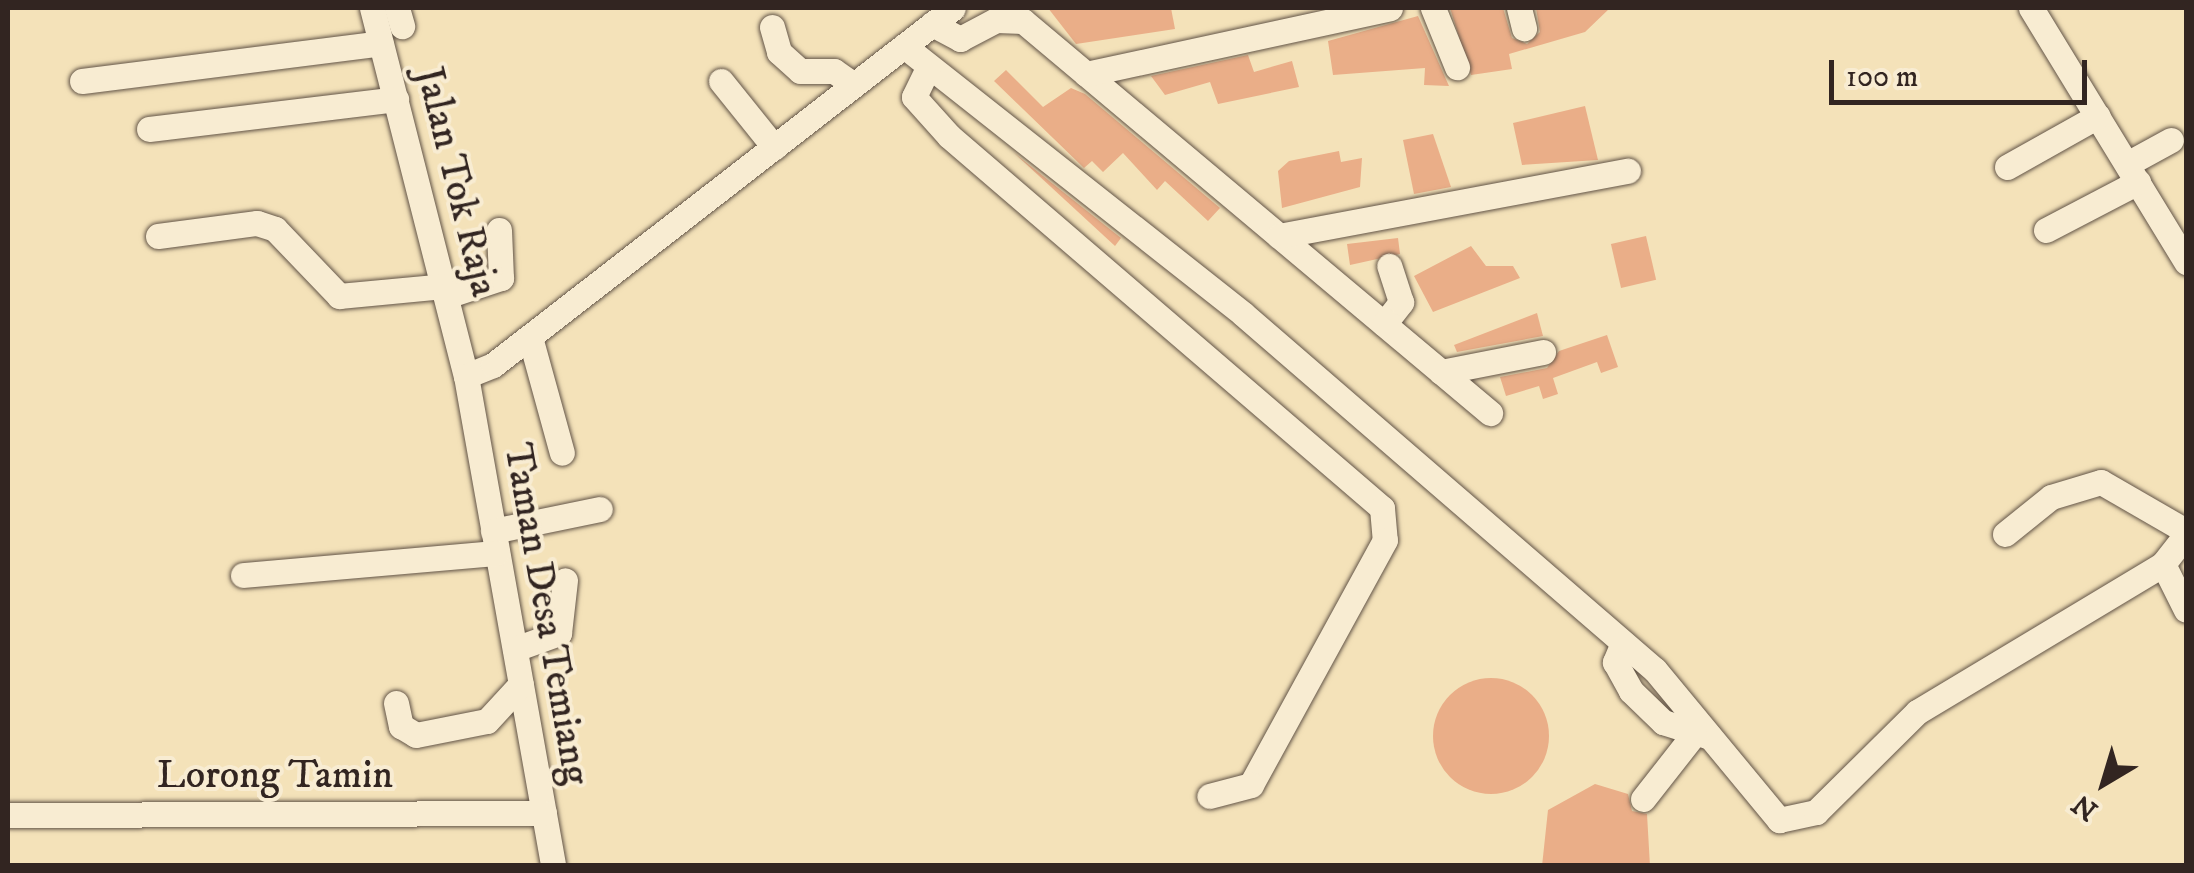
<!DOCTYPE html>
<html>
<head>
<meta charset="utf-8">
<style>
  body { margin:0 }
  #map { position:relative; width:2194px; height:873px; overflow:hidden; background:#f4e2b9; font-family:"IM FELL DW Pica",serif }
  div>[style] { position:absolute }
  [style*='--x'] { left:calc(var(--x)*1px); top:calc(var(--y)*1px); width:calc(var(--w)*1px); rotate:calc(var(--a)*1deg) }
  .building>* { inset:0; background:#eaae88; transform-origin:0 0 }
  .round { border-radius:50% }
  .roads { filter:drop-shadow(0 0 2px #625447) drop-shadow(0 0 2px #625447) }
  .minor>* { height:25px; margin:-12.5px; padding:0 12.5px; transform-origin:12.5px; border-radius:12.5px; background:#f8ecd2 }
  span { translate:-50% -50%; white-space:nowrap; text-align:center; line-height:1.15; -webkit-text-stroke:8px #f8ecd2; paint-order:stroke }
  .street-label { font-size:40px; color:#322521 }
  .frame { position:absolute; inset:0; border:10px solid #322521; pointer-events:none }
  .north { position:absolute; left:2054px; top:733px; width:100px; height:100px; -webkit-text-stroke:8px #f8ecd2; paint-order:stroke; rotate:218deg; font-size:28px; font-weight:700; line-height:40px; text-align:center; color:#322521 }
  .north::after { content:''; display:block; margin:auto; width:35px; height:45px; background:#322521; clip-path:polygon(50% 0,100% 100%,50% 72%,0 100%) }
  .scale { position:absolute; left:1829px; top:60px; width:258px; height:45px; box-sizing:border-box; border:5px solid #322521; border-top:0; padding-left:12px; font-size:30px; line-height:35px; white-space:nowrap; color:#322521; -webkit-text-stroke:8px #f8ecd2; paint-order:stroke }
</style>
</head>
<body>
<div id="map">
  <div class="building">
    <i style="clip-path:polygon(1048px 8px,1171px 8px,1175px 29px,1076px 44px)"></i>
    <i style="clip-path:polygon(1450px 8px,1503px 8px,1512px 38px,1527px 44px,1540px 32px,1536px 8px,1610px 8px,1585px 32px,1509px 54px,1512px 69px,1471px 75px)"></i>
    <i style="clip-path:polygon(1418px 16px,1449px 86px,1424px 85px,1425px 68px,1333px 75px,1328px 41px)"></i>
    <i style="clip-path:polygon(1248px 55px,1254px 72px,1292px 61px,1299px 87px,1218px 104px,1210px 82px,1165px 95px,1151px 76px)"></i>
    <i style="clip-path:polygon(1006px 70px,1043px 107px,1071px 88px,1085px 94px,1220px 208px,1208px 221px,1165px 181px,1157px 190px,1123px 153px,1103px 172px,1092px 161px,1084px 168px,994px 81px)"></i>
    <i style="clip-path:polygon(1585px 106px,1598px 160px,1522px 165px,1513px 123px)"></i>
    <i style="clip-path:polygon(1433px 134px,1451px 187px,1414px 194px,1403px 140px)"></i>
    <i style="clip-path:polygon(1339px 151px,1341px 162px,1362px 158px,1360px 187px,1282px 208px,1278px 171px,1289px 161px)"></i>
    <i style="clip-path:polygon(1013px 152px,1121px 238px,1115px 246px)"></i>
    <i style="left:1646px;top:236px;width:45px;height:36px;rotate:77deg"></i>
    <i style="clip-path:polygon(1398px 238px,1400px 254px,1350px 265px,1347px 244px)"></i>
    <i style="clip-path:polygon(1471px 246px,1486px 266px,1513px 266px,1520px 278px,1433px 312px,1414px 276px)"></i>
    <i style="clip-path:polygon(1537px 313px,1543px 336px,1457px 352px,1454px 345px)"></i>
    <i style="clip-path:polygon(1607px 335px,1618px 367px,1601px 373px,1597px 362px,1553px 378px,1558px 394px,1543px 399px,1539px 386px,1506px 396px,1500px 377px,1547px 368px,1559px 351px)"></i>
    <i class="round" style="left:1433px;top:678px;width:116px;height:116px"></i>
    <i style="clip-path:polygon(1595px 784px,1628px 794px,1632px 811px,1647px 814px,1650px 866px,1542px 866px,1548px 810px)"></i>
  </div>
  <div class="roads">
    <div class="minor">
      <i style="--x:372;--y:8;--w:380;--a:75.7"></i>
      <i style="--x:466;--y:376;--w:498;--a:79.9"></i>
      <i style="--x:397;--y:8;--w:19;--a:74"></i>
      <i style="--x:1433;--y:8;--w:64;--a:67.9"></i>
      <i style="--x:1519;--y:8;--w:21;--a:76"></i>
      <i style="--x:2031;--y:8;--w:298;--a:58.6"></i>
      <i style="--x:932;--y:24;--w:32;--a:28"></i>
      <i style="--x:960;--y:39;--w:41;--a:-27.8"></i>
      <i style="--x:996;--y:20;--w:27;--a:2"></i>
      <i style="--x:1023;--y:21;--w:610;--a:40.01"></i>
      <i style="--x:772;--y:27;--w:26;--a:74"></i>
      <i style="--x:779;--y:52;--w:28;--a:42"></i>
      <i style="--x:800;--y:71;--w:34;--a:0"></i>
      <i style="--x:834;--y:71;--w:24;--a:35"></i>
      <i style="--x:904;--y:46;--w:432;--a:38.3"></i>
      <i style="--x:1243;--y:314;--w:544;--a:40.83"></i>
      <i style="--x:1655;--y:670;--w:195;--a:50.4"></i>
      <i style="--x:1779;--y:820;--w:38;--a:-12"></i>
      <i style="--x:1816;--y:812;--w:142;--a:-44.7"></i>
      <i style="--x:1917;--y:712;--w:287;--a:-31"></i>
      <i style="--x:2163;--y:564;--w:37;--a:-52"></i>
      <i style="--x:928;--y:68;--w:32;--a:116"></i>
      <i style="--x:914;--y:97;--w:52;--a:48.1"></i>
      <i style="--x:949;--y:136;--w:571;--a:40.67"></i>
      <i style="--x:1382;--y:508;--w:32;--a:85"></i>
      <i style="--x:1385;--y:540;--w:279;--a:118.7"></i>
      <i style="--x:1251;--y:785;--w:43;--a:165.3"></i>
      <i style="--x:1086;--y:74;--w:311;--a:-12.2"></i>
      <i style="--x:82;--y:81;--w:301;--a:-7.2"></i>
      <i style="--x:721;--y:81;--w:85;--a:51.2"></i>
      <i style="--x:149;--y:129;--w:249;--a:-6.9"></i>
      <i style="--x:2127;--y:164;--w:50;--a:-28.6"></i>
      <i style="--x:2007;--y:167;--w:104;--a:-29.3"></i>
      <i style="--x:2046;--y:230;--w:104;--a:-27.6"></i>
      <i style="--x:158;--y:236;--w:100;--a:-7.5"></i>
      <i style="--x:257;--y:223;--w:19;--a:18"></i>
      <i style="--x:275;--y:229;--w:93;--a:46.3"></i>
      <i style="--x:339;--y:296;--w:105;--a:-5.4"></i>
      <i style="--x:1279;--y:236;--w:355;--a:-10.6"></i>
      <i style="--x:446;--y:296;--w:58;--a:-18.1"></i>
      <i style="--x:501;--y:278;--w:48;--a:-92.4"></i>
      <i style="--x:1384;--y:324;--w:28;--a:-52"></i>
      <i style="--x:1401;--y:302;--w:38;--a:-108"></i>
      <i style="--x:530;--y:337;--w:120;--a:74.6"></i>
      <i style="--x:1441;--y:372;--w:104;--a:-11.1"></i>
      <i style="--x:466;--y:376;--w:29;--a:-22"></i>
      <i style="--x:493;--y:365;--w:582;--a:-37.81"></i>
      <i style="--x:493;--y:531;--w:109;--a:-11.6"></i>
      <i style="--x:2005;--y:534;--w:59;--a:-38.8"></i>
      <i style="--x:2051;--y:497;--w:52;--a:-16.7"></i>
      <i style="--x:2101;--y:482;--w:98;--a:30"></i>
      <i style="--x:2163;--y:564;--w:51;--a:63.4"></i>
      <i style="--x:243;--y:575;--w:255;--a:-5"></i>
      <i style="--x:1623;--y:643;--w:21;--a:113"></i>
      <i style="--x:1615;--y:662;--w:33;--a:61"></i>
      <i style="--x:1631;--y:691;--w:45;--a:44.1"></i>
      <i style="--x:1663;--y:722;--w:49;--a:17.7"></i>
      <i style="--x:515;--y:649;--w:47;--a:-20"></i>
      <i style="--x:559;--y:633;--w:53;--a:-83.5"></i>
      <i style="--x:396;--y:703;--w:24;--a:78"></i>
      <i style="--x:401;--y:726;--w:17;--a:31"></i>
      <i style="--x:416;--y:735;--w:72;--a:-11.2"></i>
      <i style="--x:487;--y:721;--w:50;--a:-47.4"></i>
      <i style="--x:1643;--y:799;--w:83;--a:-51.9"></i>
      <i style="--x:8;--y:815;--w:536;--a:-0.21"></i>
    </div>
  </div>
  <div class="street-label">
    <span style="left:456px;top:182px;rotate:76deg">Jalan Tok Raja</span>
    <span style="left:546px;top:614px;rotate:80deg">Taman Desa Temiang</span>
    <span style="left:275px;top:776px">Lorong Tamin</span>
  </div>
  <div class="frame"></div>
  <div class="north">N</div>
  <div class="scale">100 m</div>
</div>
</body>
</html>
